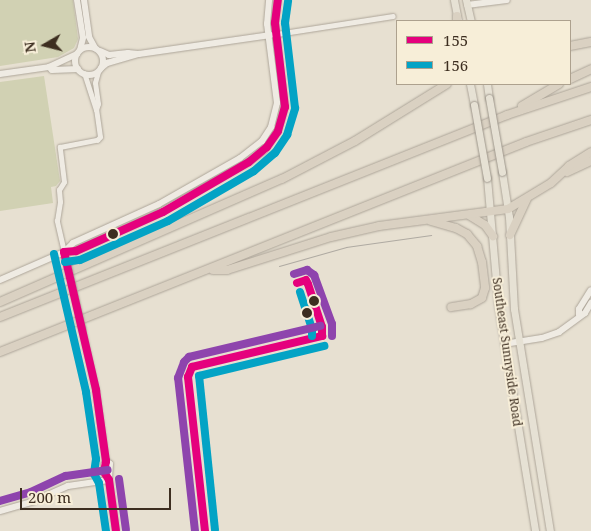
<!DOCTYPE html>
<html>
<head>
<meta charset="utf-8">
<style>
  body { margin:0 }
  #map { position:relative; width:591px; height:531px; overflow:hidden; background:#e7e0d1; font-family:"Noto Serif",serif }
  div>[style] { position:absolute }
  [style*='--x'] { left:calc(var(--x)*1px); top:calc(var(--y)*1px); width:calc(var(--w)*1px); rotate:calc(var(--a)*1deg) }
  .cemetery>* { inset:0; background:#d1d1b3 }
  .roads { filter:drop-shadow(0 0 1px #ada599) drop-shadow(0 0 1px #ada599) }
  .street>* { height:4.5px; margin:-2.25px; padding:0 2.25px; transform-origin:2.25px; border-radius:2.25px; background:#efebe3 }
  .secondary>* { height:6px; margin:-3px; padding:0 3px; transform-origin:3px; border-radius:3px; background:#efebe3 }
  .secondary>.ring { margin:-3px; padding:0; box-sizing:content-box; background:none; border:6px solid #efebe3; border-radius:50% }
  .primary>* { height:7px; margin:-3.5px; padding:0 3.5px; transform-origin:3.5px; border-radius:3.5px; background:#e6e1d4 }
  .highway>* { height:8px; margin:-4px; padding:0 4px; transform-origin:4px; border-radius:4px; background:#dad1c2 }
  .tram>* { height:1px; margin:-0.5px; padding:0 0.5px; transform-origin:0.5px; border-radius:0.5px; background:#afaaa2 }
  .bridges { filter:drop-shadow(0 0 1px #9c958a) drop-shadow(0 0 1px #9c958a) }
  .secondary-bridge>* { height:6px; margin:-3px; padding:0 3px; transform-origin:3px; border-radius:3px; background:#efebe3 }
  .primary-bridge>* { height:7px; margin:-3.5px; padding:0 3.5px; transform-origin:3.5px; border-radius:3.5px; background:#e6e1d4 }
  .bus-1>* { height:8px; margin:-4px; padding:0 4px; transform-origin:4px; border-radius:4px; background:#e5007d }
  .bus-2>* { height:8px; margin:-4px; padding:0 4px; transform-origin:4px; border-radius:4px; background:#03a3c5 }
  .bus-3>* { height:8px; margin:-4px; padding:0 4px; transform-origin:4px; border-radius:4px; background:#8e44ad }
  .dots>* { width:14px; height:14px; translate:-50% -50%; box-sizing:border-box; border:2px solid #f7eed8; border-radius:50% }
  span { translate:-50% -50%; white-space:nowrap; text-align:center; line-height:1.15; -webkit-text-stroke:4px #f7eed8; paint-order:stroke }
  .street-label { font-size:12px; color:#3d2e20 }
  .legend { position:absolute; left:396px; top:20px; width:175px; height:65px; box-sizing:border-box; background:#f7eed8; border:1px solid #ada18e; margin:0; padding:6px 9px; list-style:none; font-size:15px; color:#3d2e20 }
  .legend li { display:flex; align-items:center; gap:10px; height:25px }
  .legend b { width:25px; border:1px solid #ada18e }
  .north { position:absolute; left:20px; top:20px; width:50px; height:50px; -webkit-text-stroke:4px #f7eed8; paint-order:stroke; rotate:262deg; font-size:14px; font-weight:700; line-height:20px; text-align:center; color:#3d2e20 }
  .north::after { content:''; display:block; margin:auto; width:18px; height:22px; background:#3d2e20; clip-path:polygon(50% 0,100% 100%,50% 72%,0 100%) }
  .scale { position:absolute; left:20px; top:488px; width:151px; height:22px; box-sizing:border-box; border:2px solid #3d2e20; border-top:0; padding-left:6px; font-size:15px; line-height:18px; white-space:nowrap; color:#3d2e20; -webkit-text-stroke:4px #f7eed8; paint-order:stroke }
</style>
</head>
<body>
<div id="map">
  <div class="cemetery">
    <i style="clip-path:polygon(0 0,73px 0,78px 39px,74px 48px,58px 57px,0 66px)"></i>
    <i style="clip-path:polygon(44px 76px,60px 181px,56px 186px,51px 187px,53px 203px,0 211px,0 82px)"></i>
  </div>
  <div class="roads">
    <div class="street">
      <i style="--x:277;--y:34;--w:117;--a:-8.8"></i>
      <i style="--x:96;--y:110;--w:6;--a:-72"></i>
      <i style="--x:98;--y:104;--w:21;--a:-98"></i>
      <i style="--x:95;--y:83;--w:11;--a:-75"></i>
      <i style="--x:64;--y:252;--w:32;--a:-103"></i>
      <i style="--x:57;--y:221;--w:19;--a:-81"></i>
      <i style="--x:60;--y:202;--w:12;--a:-95"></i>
      <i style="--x:59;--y:190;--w:9;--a:-58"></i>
      <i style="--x:64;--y:182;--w:35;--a:-97"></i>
      <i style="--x:60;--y:147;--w:38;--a:-11"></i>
      <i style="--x:97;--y:140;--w:4;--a:-45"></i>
      <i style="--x:100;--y:137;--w:27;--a:-98"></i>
      <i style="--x:96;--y:110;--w:38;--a:-108"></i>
    </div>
    <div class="secondary">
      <i style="--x:77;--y:0;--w:38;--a:81"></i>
      <i style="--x:83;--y:38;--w:12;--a:104"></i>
      <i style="--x:84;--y:0;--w:37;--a:82"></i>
      <i style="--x:89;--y:37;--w:13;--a:61"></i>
      <i style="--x:467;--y:5;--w:40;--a:-7.1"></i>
      <i class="ring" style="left:75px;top:47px;width:22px;height:22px"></i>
      <i style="--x:100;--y:51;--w:10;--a:24"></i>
      <i style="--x:109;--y:55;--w:19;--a:-6"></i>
      <i style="--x:128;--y:53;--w:10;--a:6"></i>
      <i style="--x:49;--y:67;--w:4;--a:45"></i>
      <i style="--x:52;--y:70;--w:26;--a:-2"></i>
      <i style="--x:101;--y:68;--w:8;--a:-40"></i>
      <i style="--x:107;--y:63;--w:33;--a:-16"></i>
      <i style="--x:139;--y:54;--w:133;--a:-8.2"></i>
      <i style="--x:0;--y:74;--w:49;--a:-8.1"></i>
      <i style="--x:49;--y:67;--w:31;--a:-25"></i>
      <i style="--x:64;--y:252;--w:13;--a:-45"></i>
      <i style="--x:73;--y:243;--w:94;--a:-24.4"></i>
      <i style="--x:159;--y:204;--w:93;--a:-29.6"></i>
      <i style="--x:240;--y:158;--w:28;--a:-38"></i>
      <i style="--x:262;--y:141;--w:17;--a:-57"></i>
      <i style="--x:271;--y:127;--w:25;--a:-76"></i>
      <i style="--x:277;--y:103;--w:80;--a:-97.2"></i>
      <i style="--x:267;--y:24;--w:24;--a:-85"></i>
      <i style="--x:64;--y:252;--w:15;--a:74"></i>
      <i style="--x:0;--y:280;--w:70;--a:-23.6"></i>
      <i style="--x:64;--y:252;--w:12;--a:-5"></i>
      <i style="--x:76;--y:251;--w:87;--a:-24.5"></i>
      <i style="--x:155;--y:215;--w:108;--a:-29.4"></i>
      <i style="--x:249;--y:162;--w:20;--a:-37"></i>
      <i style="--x:265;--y:150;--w:23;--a:-56"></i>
      <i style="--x:278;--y:131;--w:25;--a:-74"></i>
      <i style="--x:285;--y:107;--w:85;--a:-96.8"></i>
      <i style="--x:275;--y:23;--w:23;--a:-83"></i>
      <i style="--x:579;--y:315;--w:6;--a:-90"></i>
      <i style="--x:579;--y:309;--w:22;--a:-58"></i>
      <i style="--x:82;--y:328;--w:64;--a:77.3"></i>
      <i style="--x:96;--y:390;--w:72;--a:82"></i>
      <i style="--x:106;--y:461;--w:5;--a:37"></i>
      <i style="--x:110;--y:464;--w:16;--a:94"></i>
      <i style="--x:109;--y:480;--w:51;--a:82.2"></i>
      <i style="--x:504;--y:344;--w:38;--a:-9"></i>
      <i style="--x:542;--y:338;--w:18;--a:-19"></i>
      <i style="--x:559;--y:332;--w:32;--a:-36"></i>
      <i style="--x:585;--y:313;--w:12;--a:-59"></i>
      <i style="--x:106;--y:461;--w:4;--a:117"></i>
      <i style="--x:104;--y:465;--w:7;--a:90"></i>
      <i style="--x:104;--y:472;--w:9;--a:58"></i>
      <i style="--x:0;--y:511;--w:35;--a:-16"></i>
      <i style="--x:34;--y:501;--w:37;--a:-24"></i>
      <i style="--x:68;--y:486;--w:41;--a:-8.3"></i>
    </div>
    <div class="primary">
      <i style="--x:454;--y:0;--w:21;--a:79"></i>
      <i style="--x:466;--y:0;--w:22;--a:77"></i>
      <i style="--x:470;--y:84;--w:21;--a:79"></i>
      <i style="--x:487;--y:84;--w:14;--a:82"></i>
      <i style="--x:502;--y:172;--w:46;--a:81.2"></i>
      <i style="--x:509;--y:217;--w:92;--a:86.9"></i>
      <i style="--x:514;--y:309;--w:225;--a:80.8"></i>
      <i style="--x:487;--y:178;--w:126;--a:85"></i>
      <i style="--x:498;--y:304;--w:230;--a:80.7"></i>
    </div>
    <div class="highway">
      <i style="--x:457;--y:21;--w:5;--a:-90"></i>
      <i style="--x:570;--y:46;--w:21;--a:-11"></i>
      <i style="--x:570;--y:79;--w:23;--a:-25"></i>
      <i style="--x:522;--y:106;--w:43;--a:-30.7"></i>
      <i style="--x:567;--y:172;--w:26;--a:-25"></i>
      <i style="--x:469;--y:215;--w:19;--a:32"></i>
      <i style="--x:485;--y:225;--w:14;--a:54"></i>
      <i style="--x:431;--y:221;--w:26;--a:16"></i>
      <i style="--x:456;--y:228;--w:13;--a:29"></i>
      <i style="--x:467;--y:234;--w:16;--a:50"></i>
      <i style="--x:477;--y:246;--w:17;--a:73"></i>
      <i style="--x:482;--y:262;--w:26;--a:83"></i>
      <i style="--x:485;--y:288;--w:10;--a:107"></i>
      <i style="--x:482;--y:298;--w:13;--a:151"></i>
      <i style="--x:471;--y:304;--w:20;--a:171"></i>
      <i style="--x:510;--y:235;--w:40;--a:-65"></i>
      <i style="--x:213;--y:270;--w:14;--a:0"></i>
      <i style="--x:227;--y:270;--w:109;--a:-17.6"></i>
      <i style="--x:331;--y:237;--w:49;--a:-12.9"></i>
      <i style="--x:379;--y:226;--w:130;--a:-7.5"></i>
      <i style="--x:508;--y:209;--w:50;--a:-31.2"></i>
      <i style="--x:551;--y:183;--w:25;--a:-43"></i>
      <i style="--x:569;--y:166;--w:26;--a:-32"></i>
      <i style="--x:0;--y:302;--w:308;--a:-23.6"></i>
      <i style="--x:282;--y:179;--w:82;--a:-27.5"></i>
      <i style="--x:355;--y:141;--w:108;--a:-31.8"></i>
      <i style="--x:0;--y:317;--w:546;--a:-21.72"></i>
      <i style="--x:507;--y:115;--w:89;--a:-18.4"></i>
      <i style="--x:0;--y:352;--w:566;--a:-21.76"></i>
      <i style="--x:526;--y:142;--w:69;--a:-18.7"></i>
    </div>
  </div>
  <div class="tram">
    <i style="--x:279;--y:266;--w:70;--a:-15.8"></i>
    <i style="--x:346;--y:247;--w:86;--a:-8"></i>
  </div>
  <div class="bridges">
    <div class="secondary-bridge">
      <i style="--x:68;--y:266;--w:64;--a:77.3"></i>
    </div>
    <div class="primary-bridge">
      <i style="--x:489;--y:98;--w:75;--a:80"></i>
      <i style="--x:474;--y:105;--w:74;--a:79.9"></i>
    </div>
  </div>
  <div class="bus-1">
    <i style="--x:64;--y:252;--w:12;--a:-5"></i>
    <i style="--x:76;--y:251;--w:95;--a:-24.1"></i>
    <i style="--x:163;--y:212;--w:99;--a:-30.2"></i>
    <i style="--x:249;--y:162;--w:23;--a:-40"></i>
    <i style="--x:267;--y:147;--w:19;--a:-55"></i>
    <i style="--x:278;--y:131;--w:25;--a:-74"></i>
    <i style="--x:285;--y:107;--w:85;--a:-96.8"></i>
    <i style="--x:275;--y:23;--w:23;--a:-83"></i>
    <i style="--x:64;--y:252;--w:142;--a:76.9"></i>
    <i style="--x:96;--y:390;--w:72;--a:82"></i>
    <i style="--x:106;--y:461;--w:11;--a:100"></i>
    <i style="--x:104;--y:472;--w:9;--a:58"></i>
    <i style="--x:109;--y:480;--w:51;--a:82.2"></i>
    <i style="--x:297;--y:283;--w:9;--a:-18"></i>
    <i style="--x:306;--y:280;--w:4;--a:63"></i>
    <i style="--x:308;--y:284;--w:45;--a:72"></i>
    <i style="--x:322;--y:327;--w:9;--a:90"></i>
    <i style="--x:205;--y:531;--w:155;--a:-96.3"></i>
    <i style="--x:188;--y:377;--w:11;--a:-68"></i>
    <i style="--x:192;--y:367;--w:134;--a:-13.4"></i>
  </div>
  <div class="bus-2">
    <i style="--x:54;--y:254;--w:142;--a:76.9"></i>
    <i style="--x:86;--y:392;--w:68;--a:81.5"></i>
    <i style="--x:96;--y:459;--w:15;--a:98"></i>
    <i style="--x:94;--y:474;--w:10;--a:61"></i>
    <i style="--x:99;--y:483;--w:49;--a:81.7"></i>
    <i style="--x:65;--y:262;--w:15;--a:-8"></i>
    <i style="--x:80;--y:260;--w:96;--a:-23.9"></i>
    <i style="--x:168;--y:221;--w:99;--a:-30.2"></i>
    <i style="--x:254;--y:171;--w:28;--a:-41"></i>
    <i style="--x:275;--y:153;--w:22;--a:-56"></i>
    <i style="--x:287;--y:135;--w:28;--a:-73"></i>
    <i style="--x:295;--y:108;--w:86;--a:-96.7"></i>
    <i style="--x:285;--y:23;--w:22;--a:-82"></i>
    <i style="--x:300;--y:292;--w:39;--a:72"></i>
    <i style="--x:312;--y:329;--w:7;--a:90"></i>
    <i style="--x:215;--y:530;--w:155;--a:-95.9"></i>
    <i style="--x:199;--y:376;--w:129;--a:-13.5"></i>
  </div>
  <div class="bus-3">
    <i style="--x:294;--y:274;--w:14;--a:-17"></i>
    <i style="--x:307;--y:270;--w:9;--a:36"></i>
    <i style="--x:314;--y:275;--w:52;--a:69.8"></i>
    <i style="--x:332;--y:324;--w:12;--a:90"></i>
    <i style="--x:119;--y:479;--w:51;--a:82.2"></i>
    <i style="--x:0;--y:501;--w:32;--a:-16"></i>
    <i style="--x:31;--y:492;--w:38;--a:-25"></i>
    <i style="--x:66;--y:476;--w:42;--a:-8.1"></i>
    <i style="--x:195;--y:531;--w:154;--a:-96.3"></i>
    <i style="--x:178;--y:378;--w:17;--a:-69"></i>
    <i style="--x:184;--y:362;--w:7;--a:-45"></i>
    <i style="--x:189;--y:357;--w:135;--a:-13.3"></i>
  </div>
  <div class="dots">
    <i style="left:113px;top:234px;background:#3d2e20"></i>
    <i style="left:314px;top:301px;background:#3d2e20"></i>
    <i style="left:307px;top:313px;background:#3d2e20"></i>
  </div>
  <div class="street-label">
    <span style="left:507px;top:352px;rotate:82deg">Southeast Sunnyside Road</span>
  </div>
  <ul class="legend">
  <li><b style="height:6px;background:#e5007d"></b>155</li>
  <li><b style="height:6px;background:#03a3c5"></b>156</li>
  </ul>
  <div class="north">N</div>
  <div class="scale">200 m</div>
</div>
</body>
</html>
